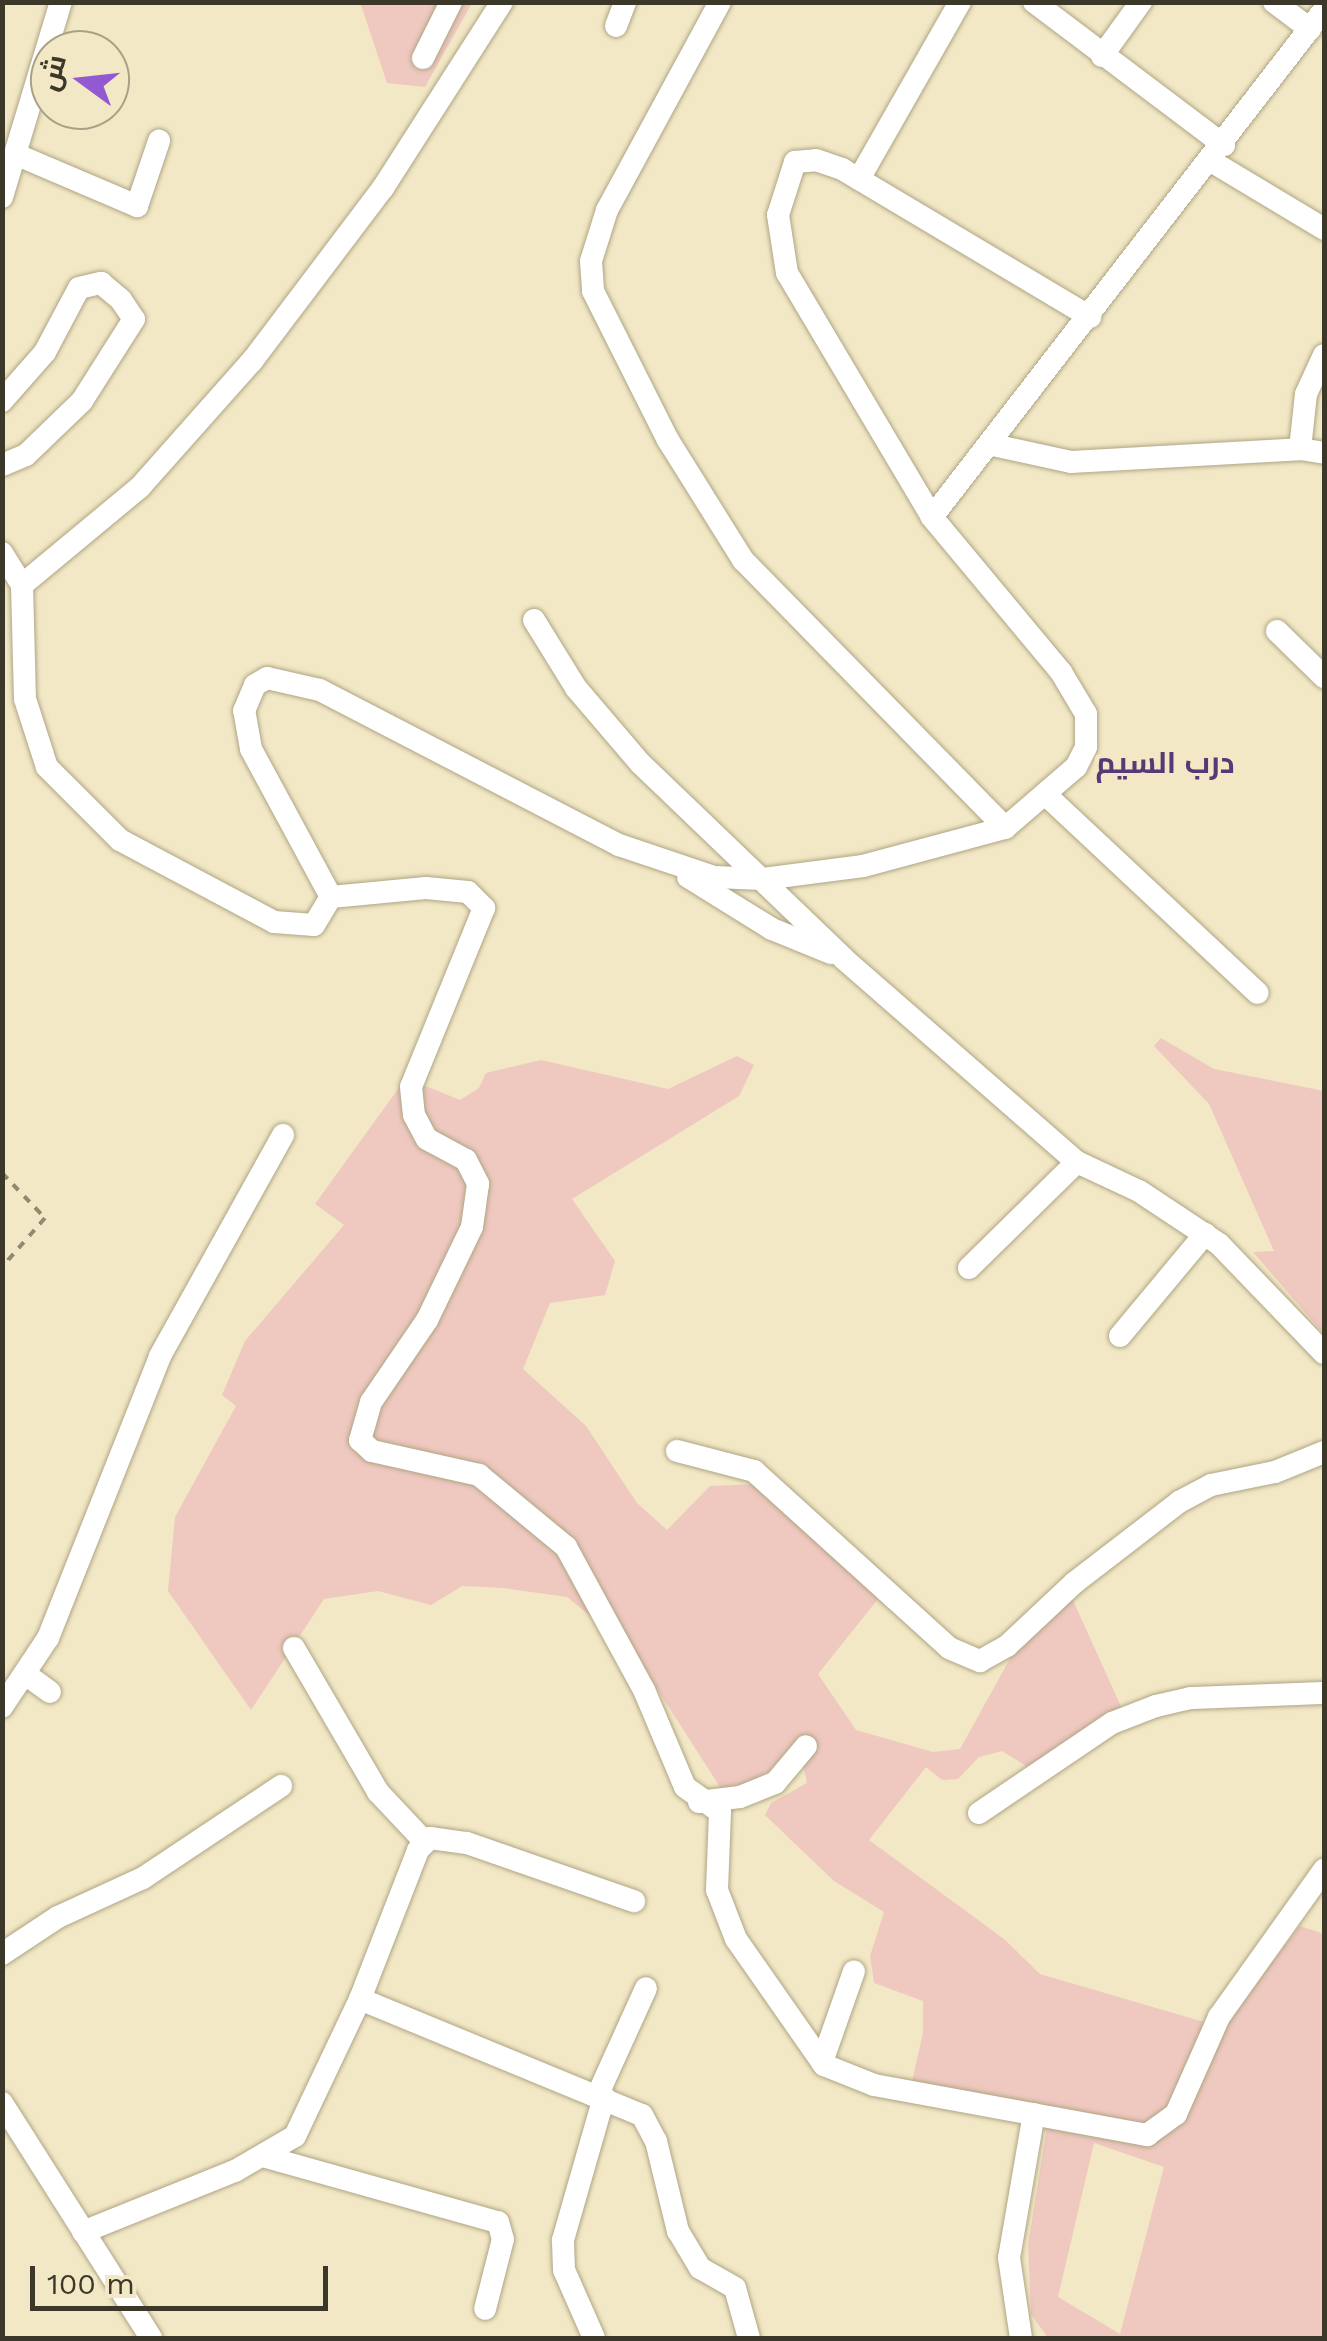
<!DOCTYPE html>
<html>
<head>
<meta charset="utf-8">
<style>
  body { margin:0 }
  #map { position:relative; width:1327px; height:2341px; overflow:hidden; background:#f2e8c5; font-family:"Work Sans",Cairo,sans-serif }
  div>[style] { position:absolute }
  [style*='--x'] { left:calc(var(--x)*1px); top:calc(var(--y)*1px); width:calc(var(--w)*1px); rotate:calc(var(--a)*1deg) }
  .green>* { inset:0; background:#efc8bf }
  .path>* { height:4px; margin-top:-2px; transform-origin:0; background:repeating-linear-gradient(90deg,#918a72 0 8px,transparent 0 16px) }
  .roads { filter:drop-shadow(0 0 2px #afa585) drop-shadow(0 0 2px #afa585) }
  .minor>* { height:22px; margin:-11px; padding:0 11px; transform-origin:11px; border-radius:11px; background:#fff }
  span { translate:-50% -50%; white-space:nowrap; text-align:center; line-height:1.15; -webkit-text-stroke:9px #f2e8c5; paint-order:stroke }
  .quarter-label { font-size:30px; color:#563a76; font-weight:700 }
  .frame { position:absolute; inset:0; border:5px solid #3b3729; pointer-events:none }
  .north { position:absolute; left:30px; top:30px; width:100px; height:100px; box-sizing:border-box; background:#f2e8c5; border:2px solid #a9a187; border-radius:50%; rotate:285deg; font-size:28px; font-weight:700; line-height:40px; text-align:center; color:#3b3729 }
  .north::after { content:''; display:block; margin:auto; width:35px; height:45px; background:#9359d0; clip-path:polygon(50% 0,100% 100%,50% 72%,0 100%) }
  .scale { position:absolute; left:30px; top:2266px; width:298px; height:45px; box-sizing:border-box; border:5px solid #3b3729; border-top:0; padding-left:12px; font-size:30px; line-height:35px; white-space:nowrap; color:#3b3729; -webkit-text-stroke:8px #f2e8c5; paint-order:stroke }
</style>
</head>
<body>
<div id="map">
  <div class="green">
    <i style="clip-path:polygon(360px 2px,472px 3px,425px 87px,387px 83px)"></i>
    <i style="clip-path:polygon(1161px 1038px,1214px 1069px,1324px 1091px,1324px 1334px,1253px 1252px,1274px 1251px,1209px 1104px,1154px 1046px)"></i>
    <i style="clip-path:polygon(evenodd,737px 1056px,754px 1065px,739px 1096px,572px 1199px,615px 1261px,605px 1295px,550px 1303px,523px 1369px,586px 1426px,637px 1503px,667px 1530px,710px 1486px,761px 1484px,878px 1599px,818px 1674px,856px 1730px,933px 1752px,960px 1749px,1017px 1646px,1071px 1596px,1128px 1722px,1034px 1771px,1002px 1751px,979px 1757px,958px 1779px,942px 1780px,926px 1767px,869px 1840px,1004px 1939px,1040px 1974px,1221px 2027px,1300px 1926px,1324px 1934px,1324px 2338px,1048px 2338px,1031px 2314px,1028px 2245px,1050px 2108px,912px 2081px,923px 2033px,923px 2001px,874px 1983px,870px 1956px,884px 1912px,834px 1881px,765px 1815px,771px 1803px,807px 1783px,803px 1764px,818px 1748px,802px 1736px,769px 1771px,737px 1791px,722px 1790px,632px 1650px,567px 1597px,502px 1588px,462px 1586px,431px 1605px,378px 1591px,324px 1599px,251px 1710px,168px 1591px,175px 1517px,236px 1406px,222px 1395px,245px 1341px,344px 1225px,315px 1204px,406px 1078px,460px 1100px,479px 1088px,486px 1073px,541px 1060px,668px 1089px,737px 1056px,1094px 2143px,1164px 2167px,1120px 2334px,1058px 2297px,1094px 2143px)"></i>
  </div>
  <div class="path">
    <i style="--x:2;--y:1173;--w:62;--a:46.3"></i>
    <i style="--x:45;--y:1218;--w:65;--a:131.3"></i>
  </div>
  <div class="roads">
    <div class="minor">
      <i style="--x:720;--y:2;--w:237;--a:118.5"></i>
      <i style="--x:607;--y:210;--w:53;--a:107.4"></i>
      <i style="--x:591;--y:261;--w:30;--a:86"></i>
      <i style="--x:593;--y:291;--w:167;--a:63.3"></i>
      <i style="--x:668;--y:440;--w:142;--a:58"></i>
      <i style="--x:743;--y:560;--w:375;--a:45.6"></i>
      <i style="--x:1034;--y:2;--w:238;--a:37"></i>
      <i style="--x:1274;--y:2;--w:45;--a:36.9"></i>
      <i style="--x:616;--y:26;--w:26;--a:-69"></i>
      <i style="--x:1102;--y:56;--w:67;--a:-54.2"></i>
      <i style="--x:423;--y:58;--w:63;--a:-63.4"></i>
      <i style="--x:15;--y:154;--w:133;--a:23.1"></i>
      <i style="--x:137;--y:206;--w:69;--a:-71.3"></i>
      <i style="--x:1211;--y:161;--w:132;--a:31"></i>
      <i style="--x:859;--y:179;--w:204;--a:-60.3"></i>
      <i style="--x:2;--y:197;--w:204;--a:-73.2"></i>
      <i style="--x:2;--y:401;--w:65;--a:-48.7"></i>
      <i style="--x:45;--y:352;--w:72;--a:-62"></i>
      <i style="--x:79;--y:288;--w:23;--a:-13"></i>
      <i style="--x:101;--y:283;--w:26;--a:40"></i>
      <i style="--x:121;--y:300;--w:23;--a:56"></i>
      <i style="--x:134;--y:319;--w:97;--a:122.4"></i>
      <i style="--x:82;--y:401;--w:78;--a:136"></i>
      <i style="--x:26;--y:455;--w:26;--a:157"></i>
      <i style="--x:993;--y:445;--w:80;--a:12.3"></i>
      <i style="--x:1071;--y:462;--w:229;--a:-3.2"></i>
      <i style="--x:1300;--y:449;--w:24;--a:9"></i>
      <i style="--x:1300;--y:449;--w:55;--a:-83.8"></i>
      <i style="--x:1306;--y:394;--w:43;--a:-65.2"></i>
      <i style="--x:932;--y:517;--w:284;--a:-120.7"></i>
      <i style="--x:787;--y:273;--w:59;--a:-98.8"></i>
      <i style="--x:778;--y:215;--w:56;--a:-72.2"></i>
      <i style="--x:795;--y:162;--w:21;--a:-5"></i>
      <i style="--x:816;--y:160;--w:28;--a:19"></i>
      <i style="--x:842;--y:169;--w:289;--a:30.8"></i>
      <i style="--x:2;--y:553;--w:38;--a:58"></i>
      <i style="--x:22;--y:585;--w:114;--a:88.5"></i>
      <i style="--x:25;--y:699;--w:71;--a:72.1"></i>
      <i style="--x:47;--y:767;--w:103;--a:45"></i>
      <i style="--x:120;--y:840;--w:174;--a:28"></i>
      <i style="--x:274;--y:922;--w:40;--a:4.3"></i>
      <i style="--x:314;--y:925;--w:33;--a:-59"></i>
      <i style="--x:331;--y:897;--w:168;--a:-118.4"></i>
      <i style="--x:251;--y:749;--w:39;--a:-100"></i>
      <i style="--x:244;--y:711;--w:28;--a:-67"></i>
      <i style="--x:255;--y:685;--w:14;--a:-30"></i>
      <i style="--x:267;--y:678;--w:54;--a:12.8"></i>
      <i style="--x:320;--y:690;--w:337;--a:27.4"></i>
      <i style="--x:619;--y:845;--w:100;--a:18.6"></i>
      <i style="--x:714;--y:877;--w:49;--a:2.3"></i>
      <i style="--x:763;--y:879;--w:101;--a:-7.4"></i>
      <i style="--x:863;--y:866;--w:147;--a:-15"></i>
      <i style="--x:1005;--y:828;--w:94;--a:-40.7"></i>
      <i style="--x:1076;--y:767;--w:22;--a:-63"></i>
      <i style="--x:1086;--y:747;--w:33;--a:-90"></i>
      <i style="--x:1086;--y:714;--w:49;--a:-120.8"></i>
      <i style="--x:1061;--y:672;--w:202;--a:-129.8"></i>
      <i style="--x:932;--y:517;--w:641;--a:-52.29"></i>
      <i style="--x:22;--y:585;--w:153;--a:-39.7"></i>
      <i style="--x:140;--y:487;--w:169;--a:-48.4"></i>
      <i style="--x:252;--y:361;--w:217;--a:-52.9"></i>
      <i style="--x:383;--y:188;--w:221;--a:-57.4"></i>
      <i style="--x:534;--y:620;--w:80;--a:58.3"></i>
      <i style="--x:576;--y:688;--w:100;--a:49.5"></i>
      <i style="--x:641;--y:764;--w:281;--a:43.8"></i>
      <i style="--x:844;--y:959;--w:309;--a:41.1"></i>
      <i style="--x:1077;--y:1162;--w:68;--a:25.1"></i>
      <i style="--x:1139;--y:1191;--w:96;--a:33.5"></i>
      <i style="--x:1219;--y:1244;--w:151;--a:46.1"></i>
      <i style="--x:1277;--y:631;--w:66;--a:44.4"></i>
      <i style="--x:1045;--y:794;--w:291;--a:43.1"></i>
      <i style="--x:688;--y:877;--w:99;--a:31.8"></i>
      <i style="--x:772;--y:929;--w:64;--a:22.1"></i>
      <i style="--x:331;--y:897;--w:95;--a:-5.4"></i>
      <i style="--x:426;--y:888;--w:42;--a:5.4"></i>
      <i style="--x:468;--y:892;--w:23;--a:45"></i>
      <i style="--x:484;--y:908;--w:193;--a:112.2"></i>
      <i style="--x:411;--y:1087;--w:28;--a:84"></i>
      <i style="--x:414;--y:1115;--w:27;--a:62"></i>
      <i style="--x:427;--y:1139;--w:44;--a:28.3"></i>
      <i style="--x:466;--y:1160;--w:27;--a:63"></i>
      <i style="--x:478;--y:1184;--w:43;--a:97.9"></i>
      <i style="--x:472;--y:1227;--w:103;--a:115.8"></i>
      <i style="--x:427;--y:1320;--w:99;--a:124.3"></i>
      <i style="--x:371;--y:1402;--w:40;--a:106"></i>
      <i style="--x:360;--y:1440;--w:16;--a:43"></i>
      <i style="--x:372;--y:1451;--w:110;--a:12.6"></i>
      <i style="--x:479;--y:1475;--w:113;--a:39.6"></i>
      <i style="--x:566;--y:1547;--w:163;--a:61.4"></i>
      <i style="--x:644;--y:1690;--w:105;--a:67.1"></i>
      <i style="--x:685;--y:1787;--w:43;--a:35.5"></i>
      <i style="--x:720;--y:1812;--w:78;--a:92.2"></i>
      <i style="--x:717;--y:1890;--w:53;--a:68.8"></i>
      <i style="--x:736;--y:1939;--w:154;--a:55.1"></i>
      <i style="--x:824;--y:2065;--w:54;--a:21.8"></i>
      <i style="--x:874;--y:2085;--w:278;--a:10.4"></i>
      <i style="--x:1147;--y:2135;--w:36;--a:-36"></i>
      <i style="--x:1176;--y:2114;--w:106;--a:-66.1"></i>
      <i style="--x:1219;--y:2017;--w:181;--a:-54.5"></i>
      <i style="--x:969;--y:1268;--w:151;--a:-44.5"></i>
      <i style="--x:1120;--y:1336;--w:133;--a:-50.2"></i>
      <i style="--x:677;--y:1451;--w:80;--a:14.6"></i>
      <i style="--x:754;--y:1471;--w:263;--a:42.2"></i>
      <i style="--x:949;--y:1648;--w:34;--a:23"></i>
      <i style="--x:980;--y:1661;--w:31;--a:-29"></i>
      <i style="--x:1007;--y:1646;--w:92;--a:-43.2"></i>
      <i style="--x:1074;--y:1583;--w:133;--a:-37.6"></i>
      <i style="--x:1179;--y:1502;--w:36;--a:-28"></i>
      <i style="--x:1211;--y:1485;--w:65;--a:-11.5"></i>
      <i style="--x:1275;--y:1472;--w:53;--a:-22.2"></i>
      <i style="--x:294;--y:1648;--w:167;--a:59.7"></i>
      <i style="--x:378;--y:1792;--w:69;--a:46.8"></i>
      <i style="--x:28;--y:1676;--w:27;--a:36"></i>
      <i style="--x:2;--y:1707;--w:83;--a:-56.3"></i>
      <i style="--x:48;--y:1638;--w:303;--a:-68.3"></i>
      <i style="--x:160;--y:1356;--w:253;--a:-60.9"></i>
      <i style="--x:699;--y:1802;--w:41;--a:-7"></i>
      <i style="--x:740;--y:1797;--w:38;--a:-22"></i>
      <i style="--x:775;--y:1783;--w:48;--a:-50"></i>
      <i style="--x:979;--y:1813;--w:161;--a:-34.1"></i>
      <i style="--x:1112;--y:1723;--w:47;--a:-21.1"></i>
      <i style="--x:1156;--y:1706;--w:36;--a:-13"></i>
      <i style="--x:1191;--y:1698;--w:133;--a:-2.2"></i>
      <i style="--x:2;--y:1954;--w:67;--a:-33.5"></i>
      <i style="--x:58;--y:1917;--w:94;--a:-24.6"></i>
      <i style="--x:143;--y:1878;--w:166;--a:-33.7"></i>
      <i style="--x:360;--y:1999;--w:305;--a:22.4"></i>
      <i style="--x:642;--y:2115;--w:30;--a:62"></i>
      <i style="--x:656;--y:2141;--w:93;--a:76.3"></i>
      <i style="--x:678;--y:2231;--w:43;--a:59.3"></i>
      <i style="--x:700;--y:2268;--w:40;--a:29.7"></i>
      <i style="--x:735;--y:2288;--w:52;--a:74.4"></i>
      <i style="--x:822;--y:2062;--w:96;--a:-70.6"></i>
      <i style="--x:598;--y:2094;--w:116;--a:-65.6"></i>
      <i style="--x:2;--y:2103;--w:278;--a:57.6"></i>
      <i style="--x:266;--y:2157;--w:241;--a:15.7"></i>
      <i style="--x:498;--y:2222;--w:18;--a:74"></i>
      <i style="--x:503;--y:2239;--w:72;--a:104.4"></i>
      <i style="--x:83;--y:2232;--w:164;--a:-21.9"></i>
      <i style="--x:235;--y:2171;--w:69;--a:-30.3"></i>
      <i style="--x:295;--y:2136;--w:152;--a:-64.6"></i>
      <i style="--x:360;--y:1999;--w:160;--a:-68.7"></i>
      <i style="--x:418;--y:1850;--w:17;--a:-45"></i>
      <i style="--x:430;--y:1838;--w:37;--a:8"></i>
      <i style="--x:467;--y:1843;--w:177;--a:19.2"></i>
      <i style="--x:594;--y:2338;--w:74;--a:-113.8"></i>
      <i style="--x:564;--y:2270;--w:30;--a:-92"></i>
      <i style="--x:563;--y:2240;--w:149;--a:-74"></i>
      <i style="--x:1021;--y:2338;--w:81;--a:-98.5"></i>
      <i style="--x:1009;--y:2258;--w:146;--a:-80.2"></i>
    </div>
  </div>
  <div class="quarter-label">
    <span style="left:1165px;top:763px">درب السيم</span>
  </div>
  <div class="frame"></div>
  <div class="north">ش</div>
  <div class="scale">100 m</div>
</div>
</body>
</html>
